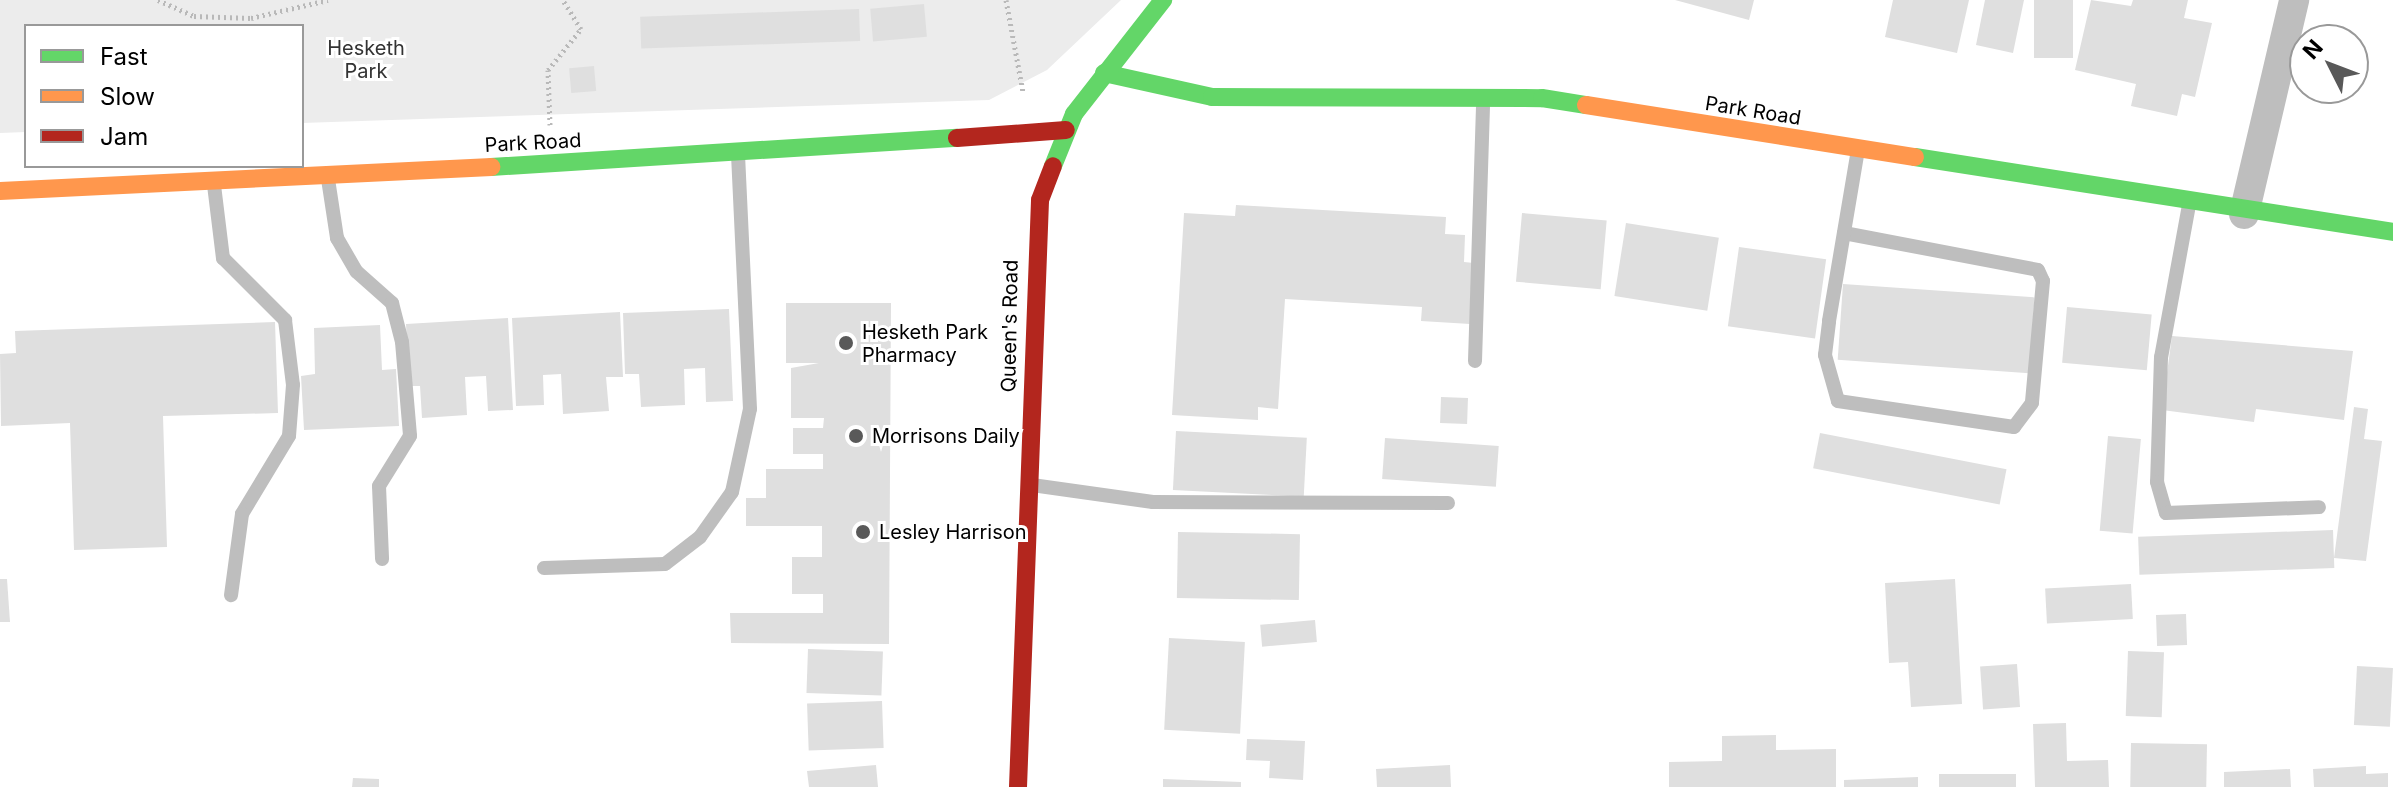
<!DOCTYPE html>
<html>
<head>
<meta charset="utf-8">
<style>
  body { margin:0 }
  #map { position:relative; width:2393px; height:787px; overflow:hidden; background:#fff; font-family:Inter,sans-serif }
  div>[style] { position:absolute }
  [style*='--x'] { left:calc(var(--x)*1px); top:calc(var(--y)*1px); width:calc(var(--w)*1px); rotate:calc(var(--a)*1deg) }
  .green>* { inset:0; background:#ececec }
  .building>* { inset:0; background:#dfdfdf; transform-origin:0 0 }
  .path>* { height:5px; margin-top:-2.5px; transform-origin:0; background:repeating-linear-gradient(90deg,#b9b9b9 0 2px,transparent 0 6px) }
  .lane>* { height:14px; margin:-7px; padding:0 7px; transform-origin:7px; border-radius:7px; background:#bebebe }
  .street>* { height:30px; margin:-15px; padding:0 15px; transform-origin:15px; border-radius:15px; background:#bebebe }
  .fast>* { height:18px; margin:-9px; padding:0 9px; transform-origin:9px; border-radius:9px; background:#63d668 }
  .slow>* { height:18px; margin:-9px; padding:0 9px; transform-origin:9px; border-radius:9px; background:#ff974d }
  .jam>* { height:18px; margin:-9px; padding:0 9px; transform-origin:9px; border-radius:9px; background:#b3261e }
  .dots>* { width:22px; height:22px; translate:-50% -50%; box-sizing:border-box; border:4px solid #fff; border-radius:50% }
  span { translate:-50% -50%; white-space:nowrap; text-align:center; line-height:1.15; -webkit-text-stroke:6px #fff; paint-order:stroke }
  .park-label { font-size:20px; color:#333 }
  .street-label { font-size:20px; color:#000 }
  .poi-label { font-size:20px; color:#000 }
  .left { translate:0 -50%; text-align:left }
  .legend { position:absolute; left:24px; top:24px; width:280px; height:144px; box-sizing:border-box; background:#fff; border:2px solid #999; margin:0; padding:10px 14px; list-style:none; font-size:24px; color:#000 }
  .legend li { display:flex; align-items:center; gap:16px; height:40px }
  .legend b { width:40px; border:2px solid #999 }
  .north { position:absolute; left:2289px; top:24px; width:80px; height:80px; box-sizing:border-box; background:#fff; border:2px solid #999; border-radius:50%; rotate:312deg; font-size:22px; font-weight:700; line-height:32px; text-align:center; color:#000 }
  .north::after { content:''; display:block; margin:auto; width:28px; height:36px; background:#595959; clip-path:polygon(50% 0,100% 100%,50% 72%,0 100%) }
</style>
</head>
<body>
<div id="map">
  <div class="green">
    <i style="clip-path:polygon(0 0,1121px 0,1047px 70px,989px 100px,302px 123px,302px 26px,26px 26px,26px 132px,0 133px)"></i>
  </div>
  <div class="building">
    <i style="clip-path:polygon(1675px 0,1754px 0,1749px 20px)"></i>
    <i style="clip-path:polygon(1893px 0,1969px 0,1957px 53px,1885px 37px)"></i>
    <i style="clip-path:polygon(1985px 0,2024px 0,2013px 53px,1976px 45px)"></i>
    <i style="left:2034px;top:0;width:39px;height:58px"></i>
    <i style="clip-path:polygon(2091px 0,2131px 6px,2133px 0,2188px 0,2184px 18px,2212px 23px,2195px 97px,2182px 94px,2177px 116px,2131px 106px,2136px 84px,2075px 70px)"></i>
    <i style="left:924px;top:4px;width:33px;height:54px;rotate:85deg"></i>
    <i style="left:859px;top:9px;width:32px;height:219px;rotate:88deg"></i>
    <i style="left:594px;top:66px;width:25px;height:25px;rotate:85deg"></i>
    <i style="clip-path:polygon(1236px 205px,1446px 217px,1445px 234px,1465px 235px,1464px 262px,1474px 263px,1470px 324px,1421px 321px,1422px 307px,1285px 299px,1278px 409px,1258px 407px,1258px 420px,1172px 415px,1184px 213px,1235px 216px)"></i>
    <i style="left:1522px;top:213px;width:85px;height:69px;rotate:5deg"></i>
    <i style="left:1626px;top:223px;width:94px;height:74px;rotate:9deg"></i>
    <i style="left:1739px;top:247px;width:88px;height:80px;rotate:8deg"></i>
    <i style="left:1843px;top:284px;width:192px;height:76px;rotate:4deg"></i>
    <i style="clip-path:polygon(786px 303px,891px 303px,889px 644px,731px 643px,730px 613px,823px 613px,823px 594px,792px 594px,792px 557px,822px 557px,822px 526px,746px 526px,746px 498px,766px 498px,766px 469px,823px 469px,823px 454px,793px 454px,793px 428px,823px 428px,824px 418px,791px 418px,791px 368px,819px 363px,786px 363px)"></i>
    <i style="left:2067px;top:307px;width:85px;height:56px;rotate:5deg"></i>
    <i style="clip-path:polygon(729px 309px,733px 401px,706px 402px,705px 368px,684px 369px,685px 405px,641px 407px,639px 374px,625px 374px,623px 313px)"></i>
    <i style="clip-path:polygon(620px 312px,623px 377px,606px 377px,609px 411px,563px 414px,561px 374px,543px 375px,544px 405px,516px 406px,512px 318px)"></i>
    <i style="clip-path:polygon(508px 318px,513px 410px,488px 411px,486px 376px,465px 377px,467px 415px,422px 418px,420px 386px,409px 386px,406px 324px)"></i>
    <i style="clip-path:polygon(275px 322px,278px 413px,163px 416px,167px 547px,74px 550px,70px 423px,1px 426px,0 354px,16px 353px,15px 331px)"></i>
    <i style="clip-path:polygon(380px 325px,382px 370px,396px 369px,399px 426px,304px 430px,301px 376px,315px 374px,314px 328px)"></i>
    <i style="clip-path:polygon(2172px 336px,2353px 351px,2344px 420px,2256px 409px,2254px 422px,2162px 410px)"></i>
    <i style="left:1441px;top:397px;width:27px;height:26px;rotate:2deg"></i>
    <i style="clip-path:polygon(2354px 407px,2368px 409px,2364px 439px,2382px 441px,2366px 561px,2334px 558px)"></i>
    <i style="left:1176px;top:431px;width:131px;height:59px;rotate:3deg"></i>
    <i style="left:1820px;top:433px;width:190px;height:36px;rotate:11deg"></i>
    <i style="left:2108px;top:436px;width:33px;height:95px;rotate:5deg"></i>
    <i style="left:1385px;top:438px;width:114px;height:41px;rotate:4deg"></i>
    <i style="left:2333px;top:530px;width:38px;height:195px;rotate:88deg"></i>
    <i style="left:1178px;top:532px;width:122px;height:66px;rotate:1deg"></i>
    <i style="clip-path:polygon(0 579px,7px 579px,10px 622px,0 622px)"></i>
    <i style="clip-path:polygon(1955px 579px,1962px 704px,1911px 707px,1908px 662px,1889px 663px,1885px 583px)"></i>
    <i style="left:2131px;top:584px;width:35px;height:86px;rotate:87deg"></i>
    <i style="left:2186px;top:614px;width:31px;height:30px;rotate:88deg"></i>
    <i style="left:1315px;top:620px;width:22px;height:55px;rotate:85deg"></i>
    <i style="left:1169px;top:638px;width:76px;height:92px;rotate:3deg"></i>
    <i style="left:808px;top:649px;width:75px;height:44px;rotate:2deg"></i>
    <i style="left:2128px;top:651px;width:36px;height:65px;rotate:2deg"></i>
    <i style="left:2017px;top:664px;width:43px;height:37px;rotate:86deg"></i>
    <i style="left:2357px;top:666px;width:36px;height:59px;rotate:3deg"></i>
    <i style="left:882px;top:701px;width:47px;height:75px;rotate:88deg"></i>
    <i style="clip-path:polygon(2066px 723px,2067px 761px,2108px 760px,2109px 787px,2035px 787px,2033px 724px)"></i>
    <i style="clip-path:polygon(1776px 735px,1776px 750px,1836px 749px,1836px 787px,1669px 787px,1669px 762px,1722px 761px,1722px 736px)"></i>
    <i style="clip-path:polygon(1247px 739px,1305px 741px,1303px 780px,1269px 778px,1270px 761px,1246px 760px)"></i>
    <i style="left:2131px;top:743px;width:76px;height:44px;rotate:1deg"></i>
    <i style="clip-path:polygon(876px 765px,878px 787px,809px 787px,807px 771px)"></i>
    <i style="clip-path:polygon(1450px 765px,1451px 787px,1377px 787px,1376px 769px)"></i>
    <i style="clip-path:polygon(2366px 766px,2366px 774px,2388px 773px,2388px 787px,2314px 787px,2313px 769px)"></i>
    <i style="clip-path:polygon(2290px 769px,2291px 787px,2224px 787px,2224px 772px)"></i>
    <i style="left:2016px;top:774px;width:13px;height:77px;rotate:90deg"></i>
    <i style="clip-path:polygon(1918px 777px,1918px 787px,1844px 787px,1844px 780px)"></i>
    <i style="clip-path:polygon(353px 778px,379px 779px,379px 787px,352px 787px)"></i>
    <i style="clip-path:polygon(1163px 779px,1241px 782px,1241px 787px,1163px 787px)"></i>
  </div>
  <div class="path">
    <i style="--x:158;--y:0;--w:39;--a:24"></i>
    <i style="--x:194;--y:16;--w:57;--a:2"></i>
    <i style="--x:251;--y:18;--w:79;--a:-13.2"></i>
    <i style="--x:1006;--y:0;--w:94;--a:79.5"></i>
    <i style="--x:550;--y:125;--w:55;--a:-92.1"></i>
    <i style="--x:548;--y:70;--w:53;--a:-51.2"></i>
    <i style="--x:581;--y:29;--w:34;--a:-122"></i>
  </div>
  <div class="lane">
    <i style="--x:328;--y:179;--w:60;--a:81.3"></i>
    <i style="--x:337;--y:238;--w:39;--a:60"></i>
    <i style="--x:357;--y:272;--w:47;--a:41.5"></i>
    <i style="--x:392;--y:303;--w:40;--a:75.6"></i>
    <i style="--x:402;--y:342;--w:94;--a:85.1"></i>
    <i style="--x:410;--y:436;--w:59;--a:121.8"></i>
    <i style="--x:379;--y:486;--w:73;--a:87.6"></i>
    <i style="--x:214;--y:185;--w:74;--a:83"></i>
    <i style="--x:223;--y:258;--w:88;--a:45"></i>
    <i style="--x:285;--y:320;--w:65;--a:83"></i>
    <i style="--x:293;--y:385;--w:51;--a:94.5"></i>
    <i style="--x:289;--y:436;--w:91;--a:121.1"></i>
    <i style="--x:242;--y:514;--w:82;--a:97.7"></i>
    <i style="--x:2189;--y:205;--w:155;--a:100.4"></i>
    <i style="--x:2161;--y:357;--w:125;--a:91.8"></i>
    <i style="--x:2157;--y:482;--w:32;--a:74"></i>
    <i style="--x:2166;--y:513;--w:153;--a:-2.2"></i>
    <i style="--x:1844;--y:233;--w:197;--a:10.8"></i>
    <i style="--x:2038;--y:270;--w:12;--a:66"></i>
    <i style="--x:2043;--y:281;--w:122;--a:95.2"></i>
    <i style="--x:2032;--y:403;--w:30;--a:127"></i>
    <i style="--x:2014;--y:427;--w:178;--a:-171.6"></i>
    <i style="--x:1838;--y:401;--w:48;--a:-105.8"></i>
    <i style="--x:1825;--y:355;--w:34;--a:-83"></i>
    <i style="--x:1829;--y:321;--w:173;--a:-80.4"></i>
    <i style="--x:1475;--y:361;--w:259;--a:-88.2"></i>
    <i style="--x:1032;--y:485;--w:122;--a:8"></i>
    <i style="--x:1153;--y:502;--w:295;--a:0.2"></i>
    <i style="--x:544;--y:568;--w:121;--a:-1.9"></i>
    <i style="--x:665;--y:564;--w:44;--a:-37.6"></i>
    <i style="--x:700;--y:537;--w:55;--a:-54.6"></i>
    <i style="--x:732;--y:492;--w:85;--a:-77.8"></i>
    <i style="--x:750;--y:409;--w:250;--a:-92.7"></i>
  </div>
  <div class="street">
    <i style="--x:2244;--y:214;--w:220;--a:-76.8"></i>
  </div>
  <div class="fast">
    <i style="--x:1104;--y:73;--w:111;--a:12.5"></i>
    <i style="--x:1212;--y:97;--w:330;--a:0.2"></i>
    <i style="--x:1542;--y:98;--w:45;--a:9"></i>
    <i style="--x:1915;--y:157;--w:484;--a:8.9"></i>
    <i style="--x:1053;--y:166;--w:56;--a:-68"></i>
    <i style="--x:1074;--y:114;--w:145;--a:-52"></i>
    <i style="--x:491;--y:167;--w:467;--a:-3.6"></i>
  </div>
  <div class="slow">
    <i style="--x:1586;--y:105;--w:333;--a:9"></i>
    <i style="--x:0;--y:191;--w:492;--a:-2.8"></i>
  </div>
  <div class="jam">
    <i style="--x:957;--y:138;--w:109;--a:-4.2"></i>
    <i style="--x:1018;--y:787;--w:587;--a:-87.85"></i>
    <i style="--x:1040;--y:200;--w:36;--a:-69"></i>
  </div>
  <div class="dots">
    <i style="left:846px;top:343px;background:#595959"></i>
    <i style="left:856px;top:436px;background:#595959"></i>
    <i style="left:863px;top:532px;background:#595959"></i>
  </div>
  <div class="park-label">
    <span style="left:366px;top:60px">Hesketh<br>Park</span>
  </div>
  <div class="street-label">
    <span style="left:1753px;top:111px;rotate:9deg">Park Road</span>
    <span style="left:533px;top:143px;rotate:-3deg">Park Road</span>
    <span style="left:1010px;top:326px;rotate:-89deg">Queen's Road</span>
  </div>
  <div class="poi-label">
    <span class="left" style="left:862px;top:344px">Hesketh Park<br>Pharmacy</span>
    <span class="left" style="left:872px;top:436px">Morrisons Daily</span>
    <span class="left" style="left:879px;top:532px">Lesley Harrison</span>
  </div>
  <ul class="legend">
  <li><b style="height:10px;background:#63d668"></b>Fast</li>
  <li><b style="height:10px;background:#ff974d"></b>Slow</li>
  <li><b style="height:10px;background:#b3261e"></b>Jam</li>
  </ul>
  <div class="north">N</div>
</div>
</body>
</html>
